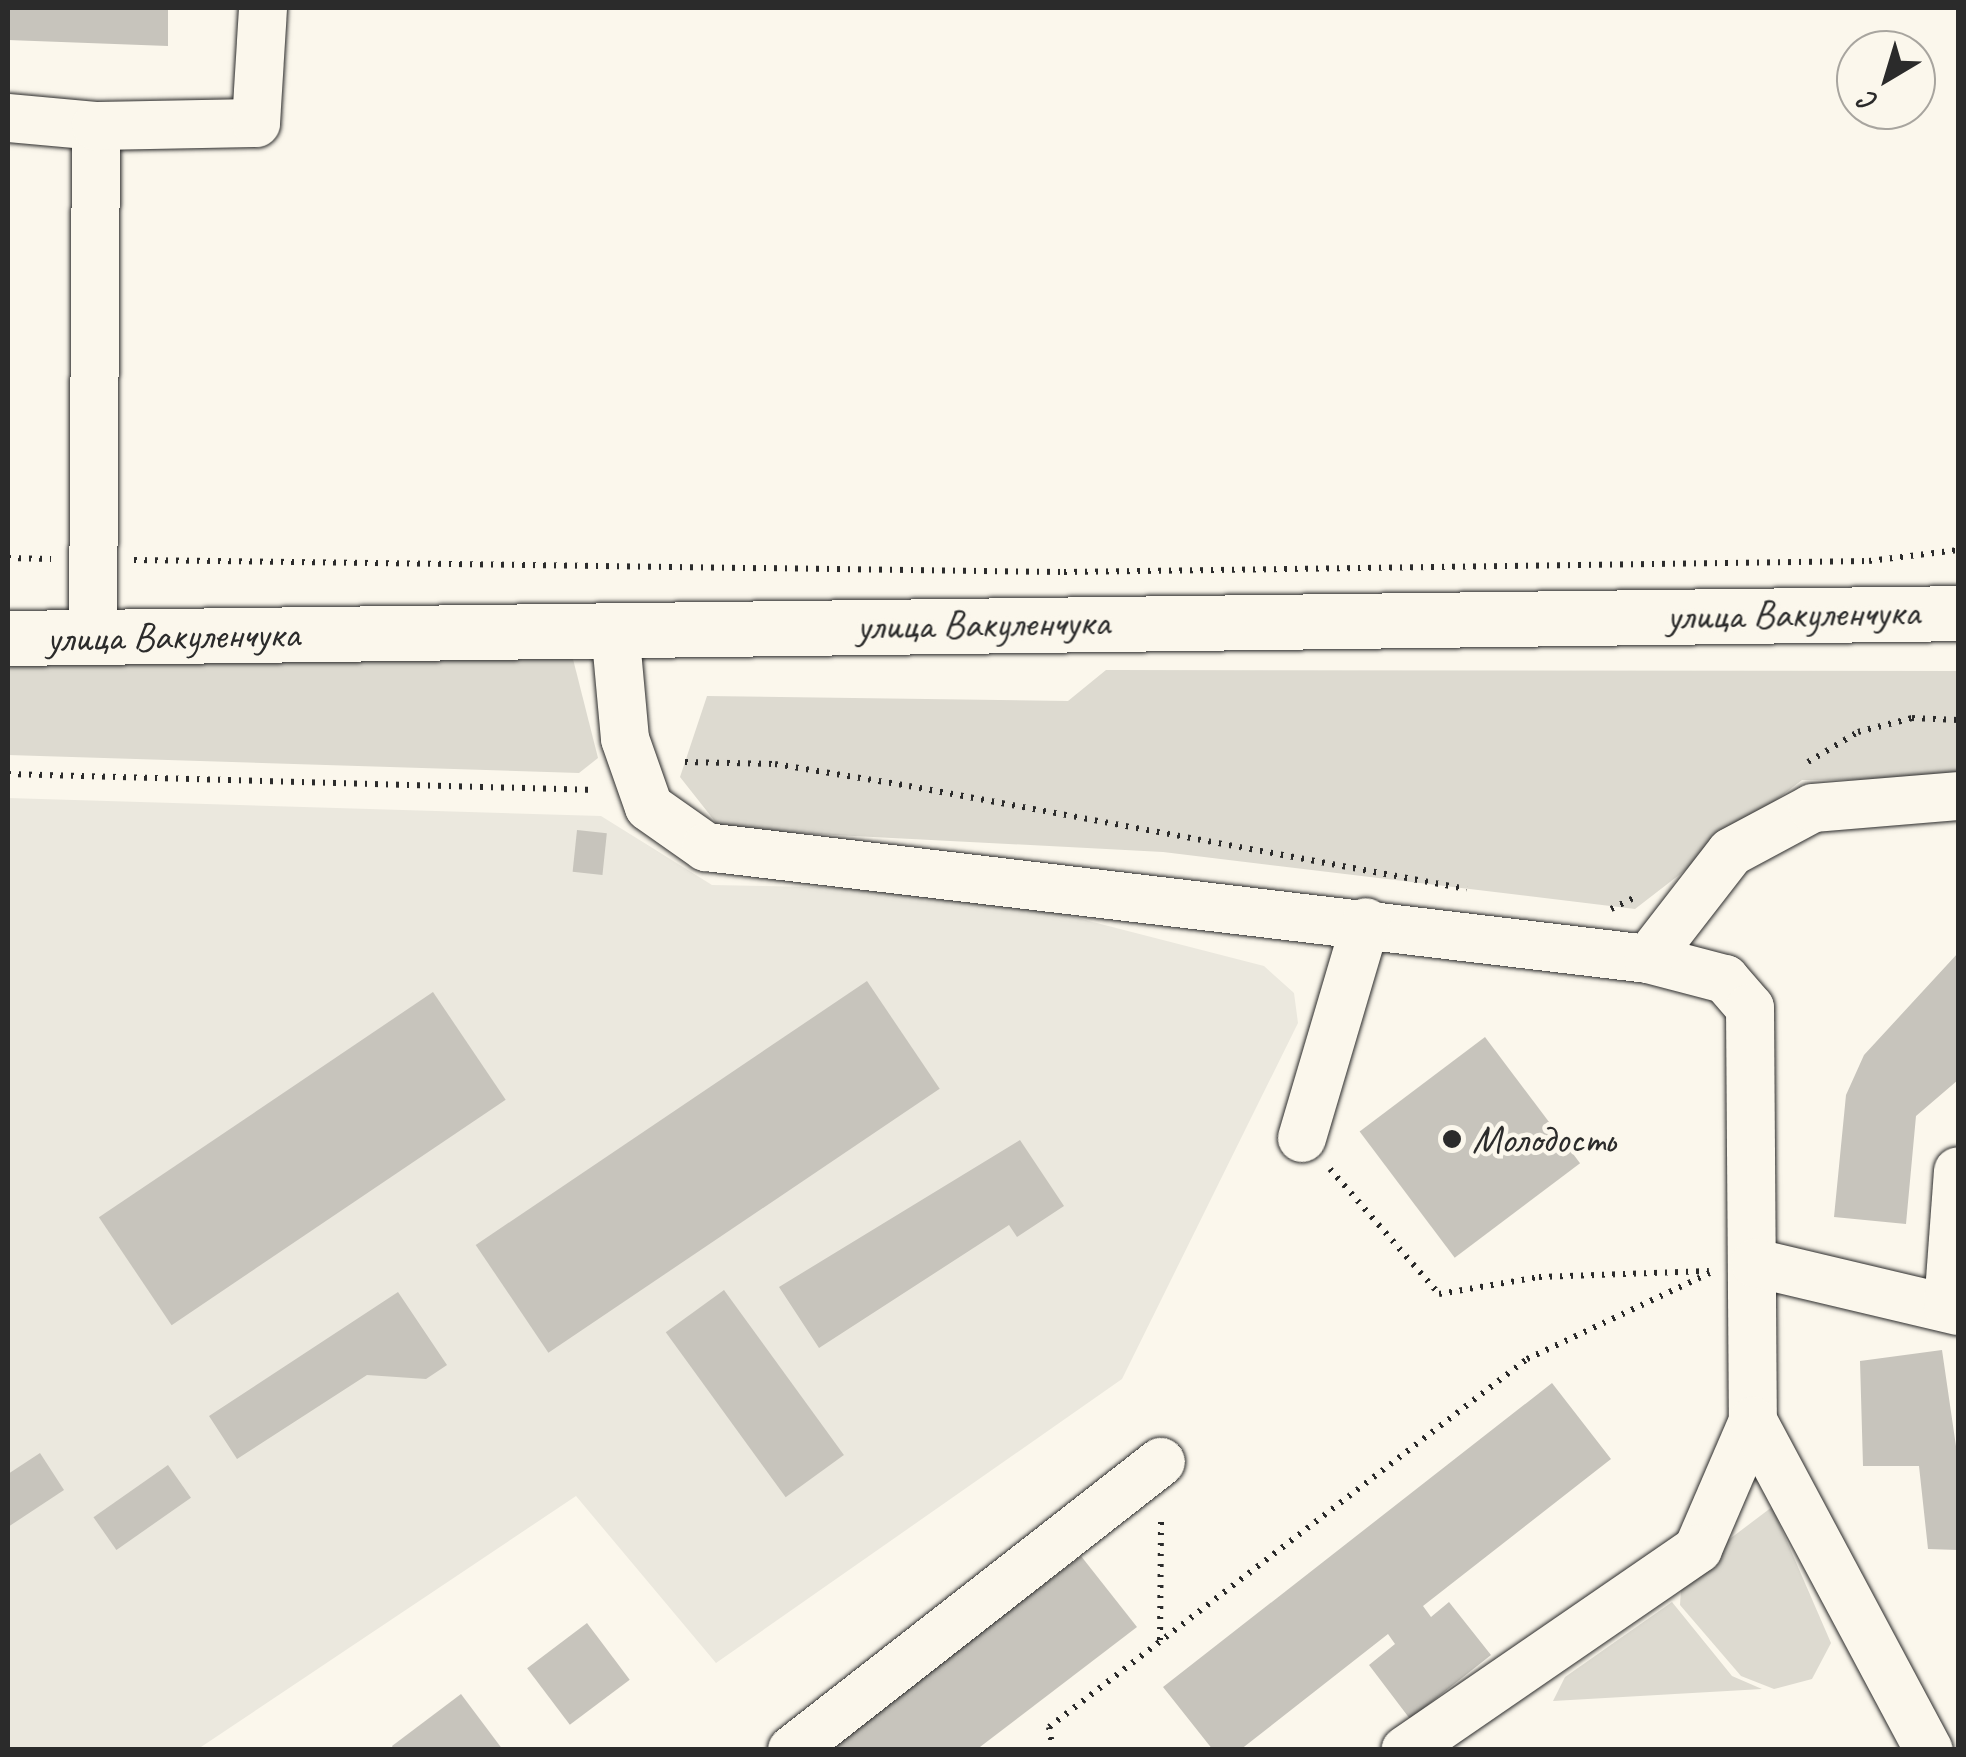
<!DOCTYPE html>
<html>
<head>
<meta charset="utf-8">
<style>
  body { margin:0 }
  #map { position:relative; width:1966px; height:1757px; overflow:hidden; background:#fbf7ec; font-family:Caveat,sans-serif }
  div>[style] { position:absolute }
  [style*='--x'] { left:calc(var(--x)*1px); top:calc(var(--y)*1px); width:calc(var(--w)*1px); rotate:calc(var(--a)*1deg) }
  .built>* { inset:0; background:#ebe8de }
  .green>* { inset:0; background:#dddad0 }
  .building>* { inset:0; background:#c7c4bc; transform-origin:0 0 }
  .path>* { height:6px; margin-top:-3px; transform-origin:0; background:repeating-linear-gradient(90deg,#2b2b2b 0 2.5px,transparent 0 10.5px) }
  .roads { filter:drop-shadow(0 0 2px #2b2b2b) drop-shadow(0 0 2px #2b2b2b) }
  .minor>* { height:48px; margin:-24px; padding:0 24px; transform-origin:24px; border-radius:24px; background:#fbf7ec }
  .major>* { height:55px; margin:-27.5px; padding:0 27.5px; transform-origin:27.5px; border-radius:27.5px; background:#fbf7ec }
  .dots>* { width:28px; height:28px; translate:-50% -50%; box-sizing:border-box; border:5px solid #fbf7ec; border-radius:50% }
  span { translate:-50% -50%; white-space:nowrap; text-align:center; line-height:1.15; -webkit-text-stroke:9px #fbf7ec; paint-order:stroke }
  .street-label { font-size:40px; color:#2b2b2b }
  .poi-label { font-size:40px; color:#2b2b2b }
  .left { translate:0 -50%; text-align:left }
  .frame { position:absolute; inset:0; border:10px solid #2b2b2b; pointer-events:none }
  .north { position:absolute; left:1836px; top:30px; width:100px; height:100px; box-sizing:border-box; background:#fbf7ec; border:2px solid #a8a59f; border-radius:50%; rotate:218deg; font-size:28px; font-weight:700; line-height:40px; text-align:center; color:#2b2b2b }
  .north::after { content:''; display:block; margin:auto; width:35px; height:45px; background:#2b2b2b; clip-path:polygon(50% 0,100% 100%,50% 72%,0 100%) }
</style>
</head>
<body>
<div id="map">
  <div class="built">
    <i style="clip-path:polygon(8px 798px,601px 816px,712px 885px,968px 890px,1264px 966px,1294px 993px,1298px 1023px,1122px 1379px,716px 1663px,576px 1496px,198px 1749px,8px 1750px)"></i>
  </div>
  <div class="green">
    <i style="clip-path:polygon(573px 659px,598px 758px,579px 773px,8px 755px,8px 662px)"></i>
    <i style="clip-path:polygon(1106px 670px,1958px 671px,1958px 779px,1802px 780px,1635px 909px,1163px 852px,721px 829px,680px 777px,707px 696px,1068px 701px)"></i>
    <i style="clip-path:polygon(1772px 1507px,1831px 1643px,1812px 1679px,1774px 1689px,1741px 1676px,1680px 1605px,1682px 1575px)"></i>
    <i style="clip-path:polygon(1672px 1602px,1732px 1676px,1762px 1689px,1553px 1701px,1565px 1677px)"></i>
  </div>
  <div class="building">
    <i style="clip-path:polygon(8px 8px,168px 8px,168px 46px,8px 40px)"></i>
    <i style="left:577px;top:830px;width:30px;height:42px;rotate:6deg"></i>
    <i style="clip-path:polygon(1958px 953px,1958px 1080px,1916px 1116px,1906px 1224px,1834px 1217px,1846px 1095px,1864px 1055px)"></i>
    <i style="left:867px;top:981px;width:130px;height:472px;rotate:56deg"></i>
    <i style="left:433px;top:992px;width:130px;height:403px;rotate:56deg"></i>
    <i style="left:1485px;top:1037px;width:158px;height:157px;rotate:53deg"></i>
    <i style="clip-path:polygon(1020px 1140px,1064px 1206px,1017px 1237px,1009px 1225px,819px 1348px,779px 1287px)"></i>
    <i style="left:724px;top:1290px;width:204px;height:72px;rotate:54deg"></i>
    <i style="clip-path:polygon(398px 1292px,447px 1365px,426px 1379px,367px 1375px,237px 1459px,209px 1416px)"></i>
    <i style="clip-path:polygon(1942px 1350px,1958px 1460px,1958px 1550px,1928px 1549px,1919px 1466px,1863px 1466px,1860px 1361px)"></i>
    <i style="clip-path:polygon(1552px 1383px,1611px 1459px,1423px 1606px,1431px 1617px,1449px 1602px,1491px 1655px,1410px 1719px,1369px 1665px,1395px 1644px,1388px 1634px,1240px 1750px,1213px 1750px,1163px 1687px)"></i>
    <i style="clip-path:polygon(40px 1453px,64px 1490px,8px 1527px,8px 1474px)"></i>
    <i style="left:168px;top:1465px;width:40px;height:91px;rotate:55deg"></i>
    <i style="clip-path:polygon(1081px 1556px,1137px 1627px,976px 1750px,827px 1750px)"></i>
    <i style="left:587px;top:1623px;width:71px;height:75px;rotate:53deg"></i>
    <i style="clip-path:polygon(461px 1694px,503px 1750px,394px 1750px,392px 1746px)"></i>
  </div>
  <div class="path">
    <i style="--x:8;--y:558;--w:43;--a:1.3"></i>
    <i style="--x:134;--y:560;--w:930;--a:0.74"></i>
    <i style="--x:1064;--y:572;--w:805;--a:-0.78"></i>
    <i style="--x:1869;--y:561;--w:90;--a:-7"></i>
    <i style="--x:685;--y:762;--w:90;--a:1.3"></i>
    <i style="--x:775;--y:764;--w:136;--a:9.3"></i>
    <i style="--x:909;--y:786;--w:567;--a:10.46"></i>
    <i style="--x:1808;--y:762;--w:58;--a:-31"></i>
    <i style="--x:1858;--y:732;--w:56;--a:-14.5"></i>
    <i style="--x:1912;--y:718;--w:46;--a:2.5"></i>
    <i style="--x:8;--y:774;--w:588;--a:1.56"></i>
    <i style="--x:1611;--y:909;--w:28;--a:-26"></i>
    <i style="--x:1330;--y:1169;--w:166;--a:48.9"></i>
    <i style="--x:1439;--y:1294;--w:101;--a:-9.6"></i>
    <i style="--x:1539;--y:1277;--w:170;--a:-2"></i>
    <i style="--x:1160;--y:1640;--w:122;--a:-89.5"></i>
    <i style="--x:1053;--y:1750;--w:23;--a:-100"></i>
    <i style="--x:1049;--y:1727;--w:603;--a:-37.59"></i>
    <i style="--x:1527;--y:1359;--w:202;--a:-25.2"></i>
  </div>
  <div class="roads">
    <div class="minor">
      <i style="--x:8;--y:118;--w:88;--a:5.2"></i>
      <i style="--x:96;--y:126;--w:511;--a:90.34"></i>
      <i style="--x:96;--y:126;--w:160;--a:-1.1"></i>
      <i style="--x:256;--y:123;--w:115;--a:-86.5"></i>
      <i style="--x:615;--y:629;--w:110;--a:84.8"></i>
      <i style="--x:625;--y:739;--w:72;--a:70.6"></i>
      <i style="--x:649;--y:807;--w:70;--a:35.1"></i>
      <i style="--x:706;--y:847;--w:949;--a:6.78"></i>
      <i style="--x:1648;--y:959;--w:80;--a:14.6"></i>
      <i style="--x:1725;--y:979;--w:38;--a:49"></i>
      <i style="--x:1750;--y:1008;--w:413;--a:89.6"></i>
      <i style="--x:1753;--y:1421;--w:139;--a:113.3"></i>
      <i style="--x:1698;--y:1549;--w:355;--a:145.5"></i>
      <i style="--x:1648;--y:959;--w:135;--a:-52.2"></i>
      <i style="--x:1731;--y:852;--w:93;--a:-28.2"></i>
      <i style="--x:1813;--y:808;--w:145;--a:-4.7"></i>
      <i style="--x:1302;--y:1138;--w:225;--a:-73.5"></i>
      <i style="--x:1755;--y:1263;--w:209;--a:13.3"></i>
      <i style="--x:1948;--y:1307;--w:136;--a:-85.8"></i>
      <i style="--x:1753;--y:1421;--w:373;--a:61.9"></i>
      <i style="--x:792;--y:1750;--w:468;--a:-38"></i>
    </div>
    <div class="major">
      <i style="--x:8;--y:638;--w:1950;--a:-0.73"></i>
    </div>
  </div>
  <div class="dots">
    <i style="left:1452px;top:1139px;background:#2b2b2b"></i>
  </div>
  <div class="street-label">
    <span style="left:1793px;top:614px;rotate:-1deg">улица Вакуленчука</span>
    <span style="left:983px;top:624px;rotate:-1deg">улица Вакуленчука</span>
    <span style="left:173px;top:636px;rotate:-1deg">улица Вакуленчука</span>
  </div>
  <div class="poi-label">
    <span class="left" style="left:1472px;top:1139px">Молодость</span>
  </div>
  <div class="frame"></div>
  <div class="north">С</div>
</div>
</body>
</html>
